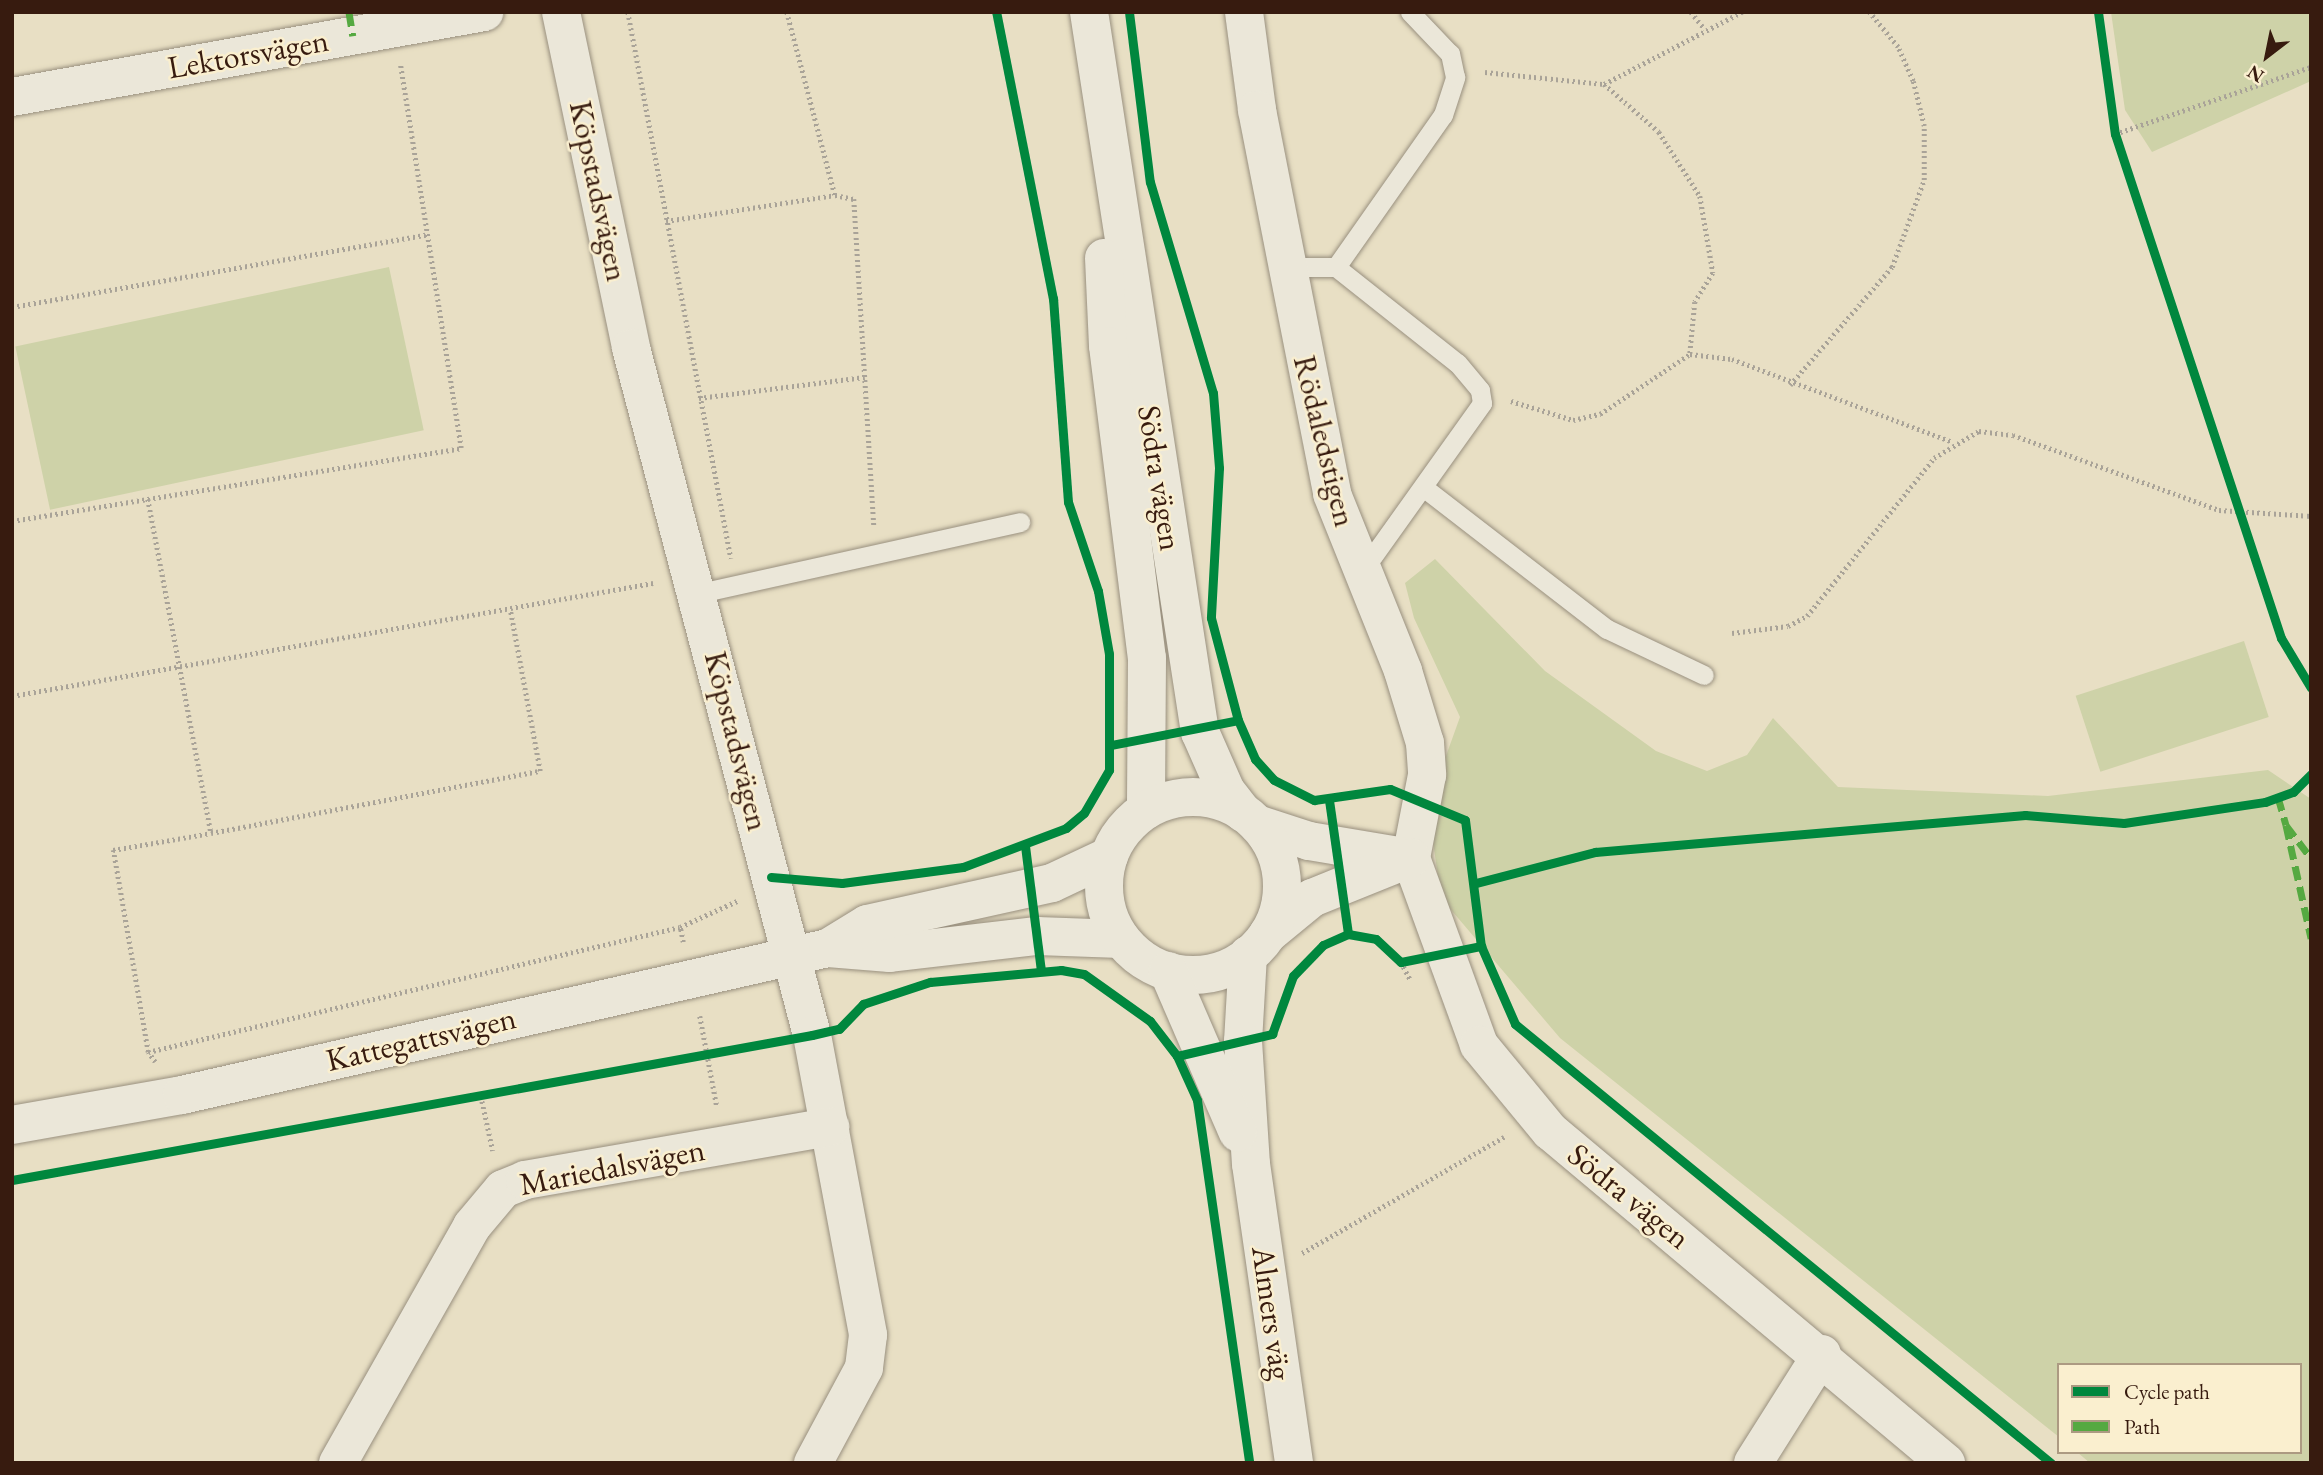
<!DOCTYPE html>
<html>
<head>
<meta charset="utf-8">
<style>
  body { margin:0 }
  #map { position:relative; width:2323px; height:1475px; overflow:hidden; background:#e8dfc4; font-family:"EB Garamond",serif }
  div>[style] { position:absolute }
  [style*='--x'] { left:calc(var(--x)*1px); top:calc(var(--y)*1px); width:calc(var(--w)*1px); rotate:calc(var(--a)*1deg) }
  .green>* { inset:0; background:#ced2a8; transform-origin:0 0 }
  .path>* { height:4.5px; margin-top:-2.25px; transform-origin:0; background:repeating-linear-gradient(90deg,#a9a398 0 2px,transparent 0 5.5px) }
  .roads { filter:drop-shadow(0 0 2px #99907f) drop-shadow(0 0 2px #99907f) }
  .service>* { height:19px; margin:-9.5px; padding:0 9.5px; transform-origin:9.5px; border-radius:9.5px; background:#ebe7d9 }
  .minor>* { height:38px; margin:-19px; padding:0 19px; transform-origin:19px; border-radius:19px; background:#ebe7d9 }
  .tertiary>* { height:38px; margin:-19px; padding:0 19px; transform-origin:19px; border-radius:19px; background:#ebe7d9 }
  .tertiary>.ring { margin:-19px; padding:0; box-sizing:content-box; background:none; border:38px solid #ebe7d9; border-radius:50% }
  .quiet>* { height:7px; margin-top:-3.5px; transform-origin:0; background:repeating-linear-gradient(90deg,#55a941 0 14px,transparent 0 21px) }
  .cycleway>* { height:9px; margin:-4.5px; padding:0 4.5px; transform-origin:4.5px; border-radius:4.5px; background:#00873e }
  span { translate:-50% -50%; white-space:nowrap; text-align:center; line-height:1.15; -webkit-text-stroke:5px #faefcf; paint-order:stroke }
  .street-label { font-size:32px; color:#371b0f }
  .frame { position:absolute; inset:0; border:14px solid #371b0f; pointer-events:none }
  .legend { position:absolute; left:2057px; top:1363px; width:245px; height:91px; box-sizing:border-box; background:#faefcf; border:2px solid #ac9a82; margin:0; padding:9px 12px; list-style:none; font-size:21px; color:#371b0f }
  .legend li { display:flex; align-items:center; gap:14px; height:35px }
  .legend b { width:35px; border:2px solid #ac9a82 }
  .north { position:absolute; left:2232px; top:21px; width:70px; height:70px; -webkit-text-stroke:5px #faefcf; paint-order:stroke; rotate:212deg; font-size:19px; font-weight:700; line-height:28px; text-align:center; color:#371b0f }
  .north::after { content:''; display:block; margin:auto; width:24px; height:32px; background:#371b0f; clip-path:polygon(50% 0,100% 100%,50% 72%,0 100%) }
</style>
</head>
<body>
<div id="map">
  <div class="green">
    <i style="clip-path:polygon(2111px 12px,2311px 12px,2311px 81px,2152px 152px,2125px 110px)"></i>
    <i style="left:389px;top:267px;width:167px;height:382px;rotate:78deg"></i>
    <i style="clip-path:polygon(1435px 559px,1545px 671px,1656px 751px,1707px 771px,1747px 755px,1773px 718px,1838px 787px,2048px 796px,2268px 770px,2311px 799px,2311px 1463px,2090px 1463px,2077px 1452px,2300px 1452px,2300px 1365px,2059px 1365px,2059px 1437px,1560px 1038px,1441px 898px,1428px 806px,1460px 717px,1414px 618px,1405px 583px)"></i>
    <i style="left:2244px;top:641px;width:80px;height:177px;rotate:72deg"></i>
  </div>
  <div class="path">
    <i style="--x:628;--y:12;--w:556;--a:79.32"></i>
    <i style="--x:787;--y:12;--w:189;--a:75.3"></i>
    <i style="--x:1691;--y:12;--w:22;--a:51"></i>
    <i style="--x:1485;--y:72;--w:120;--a:5.8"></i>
    <i style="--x:1604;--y:84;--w:156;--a:-27.6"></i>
    <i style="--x:1604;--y:84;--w:73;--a:41.1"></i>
    <i style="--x:1659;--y:132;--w:76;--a:57.4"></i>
    <i style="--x:1700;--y:196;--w:78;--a:80.4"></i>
    <i style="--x:1713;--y:273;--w:34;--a:122"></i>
    <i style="--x:1695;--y:302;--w:52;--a:95.5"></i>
    <i style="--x:2115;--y:134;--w:207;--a:-18.9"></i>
    <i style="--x:666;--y:221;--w:171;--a:-8.7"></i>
    <i style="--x:835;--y:195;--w:19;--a:12"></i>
    <i style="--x:854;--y:199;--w:327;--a:86.5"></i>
    <i style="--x:12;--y:307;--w:420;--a:-9.9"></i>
    <i style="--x:1790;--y:385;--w:156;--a:-49.2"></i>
    <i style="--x:1892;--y:267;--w:93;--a:-69.8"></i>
    <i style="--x:1924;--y:180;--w:54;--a:-90"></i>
    <i style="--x:1924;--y:126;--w:46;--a:-103.7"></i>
    <i style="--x:1913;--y:81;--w:37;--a:-114"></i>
    <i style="--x:1898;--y:47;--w:45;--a:-129.6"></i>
    <i style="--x:699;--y:398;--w:167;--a:-7.2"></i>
    <i style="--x:1511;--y:401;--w:65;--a:17"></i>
    <i style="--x:1573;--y:420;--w:28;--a:-13"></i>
    <i style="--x:1600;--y:414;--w:108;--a:-33.7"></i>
    <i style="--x:1690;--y:354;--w:42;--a:6.8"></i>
    <i style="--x:1732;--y:359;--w:236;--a:20.6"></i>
    <i style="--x:148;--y:499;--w:340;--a:79.3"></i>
    <i style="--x:211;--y:833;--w:335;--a:-10.7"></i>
    <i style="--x:540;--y:771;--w:165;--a:-100.5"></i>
    <i style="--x:12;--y:521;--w:455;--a:-9.2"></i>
    <i style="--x:461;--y:448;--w:388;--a:-99"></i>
    <i style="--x:1732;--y:633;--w:56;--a:-7.1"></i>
    <i style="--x:1788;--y:626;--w:21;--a:-28"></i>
    <i style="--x:1807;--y:616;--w:203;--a:-51.2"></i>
    <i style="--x:1934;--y:458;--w:52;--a:-31"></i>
    <i style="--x:1979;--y:431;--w:34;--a:7"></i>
    <i style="--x:2013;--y:435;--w:219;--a:20"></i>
    <i style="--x:2219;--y:510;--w:92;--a:3.7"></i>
    <i style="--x:12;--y:696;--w:651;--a:-10"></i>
    <i style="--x:683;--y:942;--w:15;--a:-101"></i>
    <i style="--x:680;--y:927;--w:63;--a:-24.5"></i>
    <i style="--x:1401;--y:962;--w:19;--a:62"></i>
    <i style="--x:700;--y:1016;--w:93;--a:79.4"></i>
    <i style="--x:148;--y:1052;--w:546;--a:-13.22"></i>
    <i style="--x:155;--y:1062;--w:12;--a:-125"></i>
    <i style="--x:148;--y:1052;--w:205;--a:-99.8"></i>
    <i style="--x:113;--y:850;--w:99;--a:-9.8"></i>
    <i style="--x:481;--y:1096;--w:56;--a:77.7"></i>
    <i style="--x:1302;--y:1253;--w:233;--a:-29.9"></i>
  </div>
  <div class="roads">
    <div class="service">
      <i style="--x:1288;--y:267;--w:48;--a:0"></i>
      <i style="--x:1423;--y:487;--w:232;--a:37.7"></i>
      <i style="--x:1607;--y:629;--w:107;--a:25.4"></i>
      <i style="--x:1358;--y:565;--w:17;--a:-31"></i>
      <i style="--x:1373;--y:556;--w:188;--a:-54.5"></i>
      <i style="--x:1482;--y:403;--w:13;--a:-99"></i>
      <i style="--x:1480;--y:390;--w:35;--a:-130"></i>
      <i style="--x:1457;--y:363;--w:154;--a:-141.6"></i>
      <i style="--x:1336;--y:267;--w:186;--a:-54.9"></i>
      <i style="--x:1443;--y:115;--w:40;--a:-72"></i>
      <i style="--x:1455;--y:77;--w:24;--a:-102"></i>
      <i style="--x:1450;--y:54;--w:58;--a:-133.6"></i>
      <i style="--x:700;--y:593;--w:328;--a:-12.5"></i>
    </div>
    <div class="minor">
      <i style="--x:561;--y:12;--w:343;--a:78.2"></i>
      <i style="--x:631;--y:348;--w:710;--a:75.24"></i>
      <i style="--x:812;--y:1035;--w:305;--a:79.4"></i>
      <i style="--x:868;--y:1335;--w:33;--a:97"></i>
      <i style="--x:864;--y:1368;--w:108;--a:118.2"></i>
      <i style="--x:1244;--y:12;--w:99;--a:82.4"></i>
      <i style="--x:1257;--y:110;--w:391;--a:78.9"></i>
      <i style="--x:1332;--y:494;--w:191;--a:68.1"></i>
      <i style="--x:1403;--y:671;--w:75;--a:73"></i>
      <i style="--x:1425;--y:743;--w:32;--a:86"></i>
      <i style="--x:1427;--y:775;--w:85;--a:100.9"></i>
      <i style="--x:1411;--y:858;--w:199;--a:70"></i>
      <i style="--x:1479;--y:1045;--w:112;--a:50.5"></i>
      <i style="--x:1550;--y:1131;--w:517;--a:39.98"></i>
      <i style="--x:12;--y:97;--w:480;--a:-10.2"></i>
      <i style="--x:1257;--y:824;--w:55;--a:18.1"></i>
      <i style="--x:1309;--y:841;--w:103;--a:9.5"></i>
      <i style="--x:1268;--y:934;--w:57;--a:-39.3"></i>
      <i style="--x:1312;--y:898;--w:107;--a:-22"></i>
      <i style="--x:828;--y:948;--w:62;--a:4.6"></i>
      <i style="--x:890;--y:953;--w:148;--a:-6.6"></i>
      <i style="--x:1037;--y:936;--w:84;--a:2"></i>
      <i style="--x:12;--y:1125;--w:173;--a:-10"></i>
      <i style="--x:182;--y:1095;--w:663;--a:-12.82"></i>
      <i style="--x:828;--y:948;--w:46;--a:-31.6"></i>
      <i style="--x:867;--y:924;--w:189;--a:-12.5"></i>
      <i style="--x:1052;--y:883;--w:63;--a:-25.3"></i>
      <i style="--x:338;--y:1463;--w:272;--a:-60.5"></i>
      <i style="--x:472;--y:1226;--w:48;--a:-50"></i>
      <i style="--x:503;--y:1189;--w:24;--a:-22"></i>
      <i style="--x:525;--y:1180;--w:310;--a:-9.9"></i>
      <i style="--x:1753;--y:1463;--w:129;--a:-57.7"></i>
    </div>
    <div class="tertiary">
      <i style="--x:1089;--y:12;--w:729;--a:81.24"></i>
      <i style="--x:1200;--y:732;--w:64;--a:66.2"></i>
      <i style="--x:1226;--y:791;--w:28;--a:52"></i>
      <i style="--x:1104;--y:258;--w:88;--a:87.4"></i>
      <i style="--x:1108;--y:346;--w:314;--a:82.9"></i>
      <i style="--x:1147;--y:658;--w:152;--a:90.4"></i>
      <i class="ring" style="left:1104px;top:797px;width:140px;height:140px"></i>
      <i style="--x:1248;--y:955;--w:86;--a:93.3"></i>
      <i style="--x:1243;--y:1041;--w:123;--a:86.3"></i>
      <i style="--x:1251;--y:1164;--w:302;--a:81.8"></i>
      <i style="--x:1168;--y:971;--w:176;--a:66.6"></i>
    </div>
  </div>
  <div class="quiet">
    <i style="--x:349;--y:12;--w:24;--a:81"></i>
    <i style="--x:2278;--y:797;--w:29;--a:74"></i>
    <i style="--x:2286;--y:825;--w:41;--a:52.9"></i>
    <i style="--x:2286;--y:825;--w:116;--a:77.5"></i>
  </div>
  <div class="cycleway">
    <i style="--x:1129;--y:12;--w:171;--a:83"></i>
    <i style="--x:1150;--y:182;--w:220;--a:73.4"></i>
    <i style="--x:1213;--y:393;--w:75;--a:85.4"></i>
    <i style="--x:1219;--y:468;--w:150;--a:93.1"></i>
    <i style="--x:1211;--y:618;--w:106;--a:75.2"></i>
    <i style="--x:1238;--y:720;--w:43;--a:66.4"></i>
    <i style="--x:1255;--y:759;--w:28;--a:48"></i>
    <i style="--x:1274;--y:780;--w:45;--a:26.6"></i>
    <i style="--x:1314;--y:800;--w:77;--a:-8.2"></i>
    <i style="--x:1390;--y:789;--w:81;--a:22.5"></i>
    <i style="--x:1465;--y:820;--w:127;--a:82.8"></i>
    <i style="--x:1481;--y:946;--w:85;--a:66.4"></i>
    <i style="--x:1515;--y:1024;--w:693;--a:39.32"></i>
    <i style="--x:2098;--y:12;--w:123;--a:82.1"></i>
    <i style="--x:2115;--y:134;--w:531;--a:71.77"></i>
    <i style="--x:2281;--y:638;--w:58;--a:59"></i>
    <i style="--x:1111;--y:745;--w:129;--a:-11.1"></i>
    <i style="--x:1329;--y:800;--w:135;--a:81.9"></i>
    <i style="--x:1025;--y:846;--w:126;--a:82.7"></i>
    <i style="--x:771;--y:877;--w:71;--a:4.8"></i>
    <i style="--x:842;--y:883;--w:122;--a:-7.5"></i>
    <i style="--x:963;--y:867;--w:110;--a:-20.7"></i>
    <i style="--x:1066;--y:828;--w:23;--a:-40"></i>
    <i style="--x:1084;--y:813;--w:50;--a:-59.8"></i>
    <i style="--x:1109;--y:770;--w:116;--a:-90"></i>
    <i style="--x:1109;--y:654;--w:64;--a:-99.9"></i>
    <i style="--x:1098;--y:591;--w:94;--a:-108.6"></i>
    <i style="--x:1068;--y:502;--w:204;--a:-94.2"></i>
    <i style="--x:1053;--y:299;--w:293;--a:-101.2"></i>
    <i style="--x:1476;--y:883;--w:123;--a:-14.6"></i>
    <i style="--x:1595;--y:852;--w:432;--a:-4.9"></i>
    <i style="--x:2025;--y:815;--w:99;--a:4.6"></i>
    <i style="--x:2124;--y:823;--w:143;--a:-8.5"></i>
    <i style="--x:2265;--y:802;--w:30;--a:-20"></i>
    <i style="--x:2293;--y:792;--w:25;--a:-45"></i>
    <i style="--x:1177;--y:1056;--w:98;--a:-13"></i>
    <i style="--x:1272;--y:1034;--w:62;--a:-70.1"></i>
    <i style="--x:1293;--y:976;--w:43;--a:-45.9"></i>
    <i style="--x:1323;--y:945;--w:27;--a:-24"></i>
    <i style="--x:1348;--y:934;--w:28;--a:10"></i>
    <i style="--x:1376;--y:939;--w:34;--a:43"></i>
    <i style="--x:1401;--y:962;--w:82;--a:-11.3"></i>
    <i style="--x:12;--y:1180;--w:813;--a:-10.27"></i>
    <i style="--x:812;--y:1035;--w:28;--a:-13"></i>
    <i style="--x:839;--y:1029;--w:35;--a:-46"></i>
    <i style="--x:863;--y:1004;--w:71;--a:-18.2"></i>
    <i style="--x:930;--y:982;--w:132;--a:-5.2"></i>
    <i style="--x:1061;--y:970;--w:23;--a:10"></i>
    <i style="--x:1084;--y:974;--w:81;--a:35.5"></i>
    <i style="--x:1150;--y:1021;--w:44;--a:52.4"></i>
    <i style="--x:1177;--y:1056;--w:48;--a:65.6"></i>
    <i style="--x:1197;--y:1100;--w:367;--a:81.8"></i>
  </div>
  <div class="street-label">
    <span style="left:248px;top:54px;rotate:-10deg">Lektorsvägen</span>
    <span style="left:599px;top:191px;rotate:78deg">Köpstadsvägen</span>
    <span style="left:1325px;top:441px;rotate:76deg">Rödaledstigen</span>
    <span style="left:1160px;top:478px;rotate:81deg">Södra vägen</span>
    <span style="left:737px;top:741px;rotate:76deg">Köpstadsvägen</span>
    <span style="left:421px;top:1039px;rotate:-13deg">Kattegattsvägen</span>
    <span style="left:612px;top:1167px;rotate:-11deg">Mariedalsvägen</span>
    <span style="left:1629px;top:1196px;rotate:39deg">Södra vägen</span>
    <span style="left:1272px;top:1313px;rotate:82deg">Almers väg</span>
  </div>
  <div class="frame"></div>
  <ul class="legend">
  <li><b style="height:9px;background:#00873e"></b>Cycle path</li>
  <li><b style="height:9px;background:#55a941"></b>Path</li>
  </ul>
  <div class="north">N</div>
</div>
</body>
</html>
